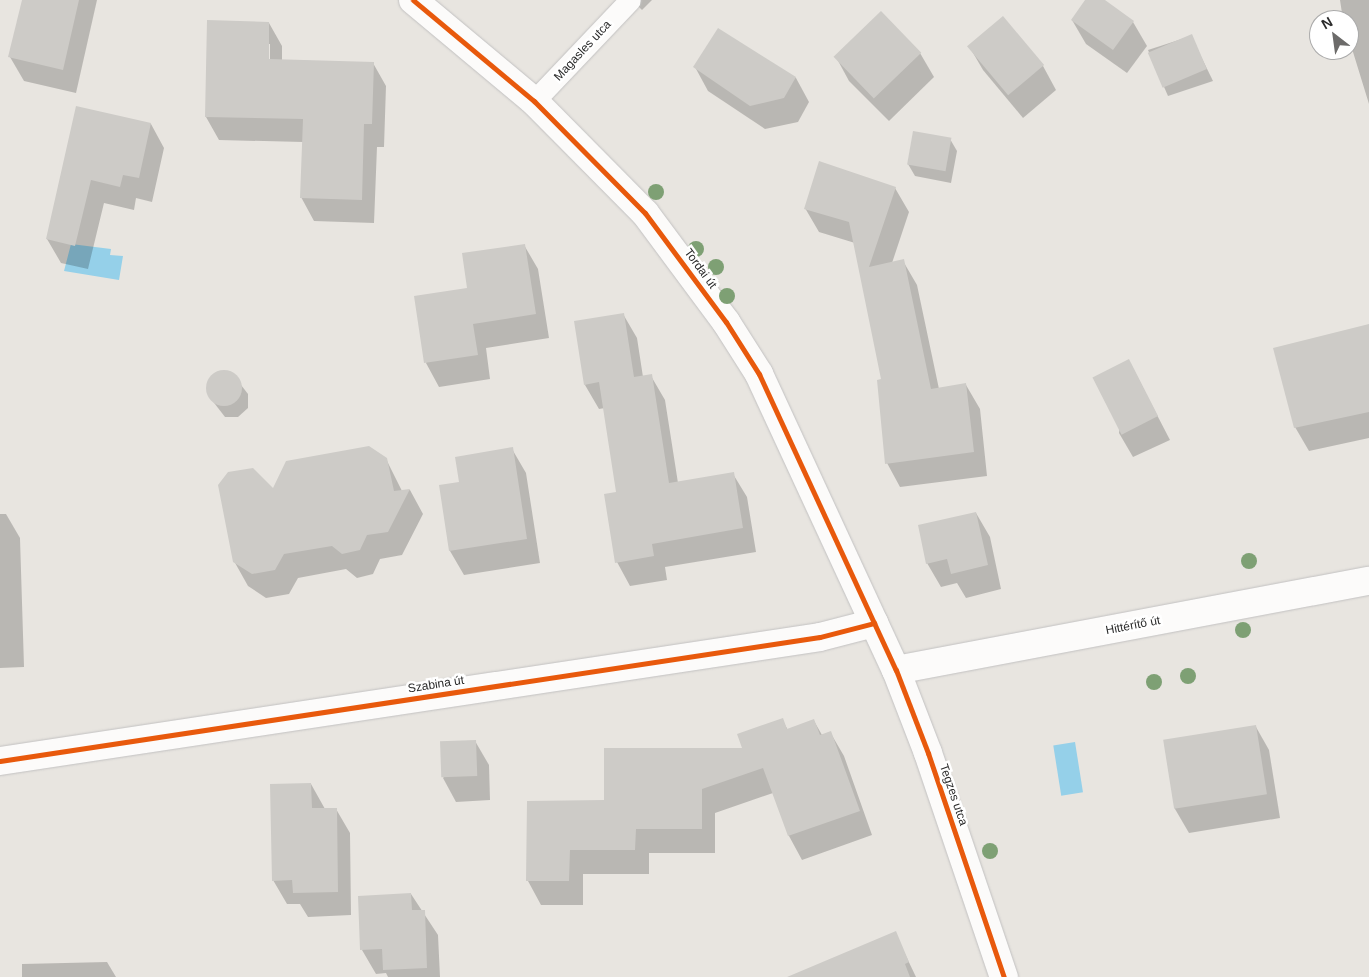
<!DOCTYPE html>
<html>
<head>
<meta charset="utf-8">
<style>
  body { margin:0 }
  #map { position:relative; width:1369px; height:977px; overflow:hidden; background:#e8e5e0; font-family:Arial,sans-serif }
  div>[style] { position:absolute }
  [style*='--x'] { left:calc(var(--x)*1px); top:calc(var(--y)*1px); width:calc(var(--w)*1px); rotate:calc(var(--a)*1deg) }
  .water>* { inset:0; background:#95d0e9; transform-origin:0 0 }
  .shadow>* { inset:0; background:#0003 }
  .building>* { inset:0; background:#cdcbc7; transform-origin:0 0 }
  .round { border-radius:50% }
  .roads { filter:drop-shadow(0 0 1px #c2c1c1) drop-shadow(0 0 1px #c2c1c1) }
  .service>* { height:21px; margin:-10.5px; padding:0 10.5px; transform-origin:10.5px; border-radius:10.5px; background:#fcfbfa }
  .minor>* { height:28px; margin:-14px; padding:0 14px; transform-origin:14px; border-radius:14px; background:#fcfbfa }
  .cycleway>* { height:5px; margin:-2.5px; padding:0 2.5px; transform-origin:2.5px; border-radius:2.5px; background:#e8590c }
  .trees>* { width:16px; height:16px; margin:-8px; border-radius:50%; background:#7ea074 }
  span { translate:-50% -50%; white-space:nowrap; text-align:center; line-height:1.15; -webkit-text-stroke:5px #fff; paint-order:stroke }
  .street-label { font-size:12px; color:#2a2a2a }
  .north { position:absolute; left:1309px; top:10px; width:50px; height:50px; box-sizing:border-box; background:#fff; border:1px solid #aaa; border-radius:50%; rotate:330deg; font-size:14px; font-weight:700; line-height:20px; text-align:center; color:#2a2a2a }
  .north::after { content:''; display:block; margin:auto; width:18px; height:22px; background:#6c6b6a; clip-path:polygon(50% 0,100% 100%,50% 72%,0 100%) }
</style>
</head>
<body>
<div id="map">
  <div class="water">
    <i style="clip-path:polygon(71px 244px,111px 249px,110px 255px,123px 256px,119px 280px,64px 271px)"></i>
    <i style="left:1075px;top:742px;width:51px;height:22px;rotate:81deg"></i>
  </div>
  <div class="shadow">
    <i style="clip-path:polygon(23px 0,97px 0,76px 93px,24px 81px,10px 57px)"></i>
    <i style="clip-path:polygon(632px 0,652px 0,642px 10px)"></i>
    <i style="clip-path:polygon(1086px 0,1102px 0,1133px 22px,1147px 46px,1127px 73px,1086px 44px,1072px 20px)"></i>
    <i style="clip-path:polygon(1340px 0,1369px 0,1369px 104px,1349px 39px,1349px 20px,1343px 20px)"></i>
    <i style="clip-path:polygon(evenodd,269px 23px,282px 46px,282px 60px,373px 63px,386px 86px,384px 147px,377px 147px,374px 223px,314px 221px,301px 197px,303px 142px,219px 140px,206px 117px,269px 23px,268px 44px,270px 44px,270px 65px,267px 65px,268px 44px)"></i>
    <i style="clip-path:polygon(718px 30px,796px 78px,809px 102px,798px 122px,765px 129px,708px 91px,695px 67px)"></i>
    <i style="clip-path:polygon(1191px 36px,1213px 81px,1168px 96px,1148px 50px)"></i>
    <i style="clip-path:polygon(969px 46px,1043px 66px,1056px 90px,1023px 118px,983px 70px)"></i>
    <i style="clip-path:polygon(920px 53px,934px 77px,889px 121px,849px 81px,836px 57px)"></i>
    <i style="clip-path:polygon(77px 108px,151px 124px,164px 148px,152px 202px,136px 198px,134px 210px,104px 203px,88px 269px,61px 263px,47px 239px)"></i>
    <i style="clip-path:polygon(914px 132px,950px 139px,957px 151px,951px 183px,915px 176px,908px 164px)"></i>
    <i style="clip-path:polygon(895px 188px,909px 212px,892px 263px,903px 261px,917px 285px,939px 389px,966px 385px,980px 409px,987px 476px,900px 487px,887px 463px,882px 380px,855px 243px,819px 232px,805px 208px)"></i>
    <i style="clip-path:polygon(524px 245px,538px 269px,549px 338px,486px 348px,490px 379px,439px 387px,426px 363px,468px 289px)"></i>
    <i style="clip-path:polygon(623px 314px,637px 338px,643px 377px,651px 376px,665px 400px,678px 483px,733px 474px,747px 497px,756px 552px,665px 567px,667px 580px,630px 586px,617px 562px,618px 493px,605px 408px,599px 409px,585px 385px)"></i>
    <i style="clip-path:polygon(1369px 325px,1369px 438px,1309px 451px,1295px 427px)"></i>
    <i style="clip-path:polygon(1129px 361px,1170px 440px,1133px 457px,1119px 433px)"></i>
    <i style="clip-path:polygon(217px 372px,231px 372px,248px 394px,248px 408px,238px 417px,225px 417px,208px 395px,208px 382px)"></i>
    <i style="clip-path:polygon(512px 449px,526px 473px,540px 563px,464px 575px,450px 551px,440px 486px,460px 483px)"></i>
    <i style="clip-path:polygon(386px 459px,402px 491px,410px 490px,423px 514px,402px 555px,380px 559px,373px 574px,357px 578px,346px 569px,298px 578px,289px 594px,266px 598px,248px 586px,234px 561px,274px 490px)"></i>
    <i style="clip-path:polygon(976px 513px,990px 537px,1001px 589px,966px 598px,957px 583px,941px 587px,927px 563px)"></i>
    <i style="clip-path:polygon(0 514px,6px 514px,20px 538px,24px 667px,0 668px)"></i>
    <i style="clip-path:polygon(782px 720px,788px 730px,814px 721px,822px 735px,830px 732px,844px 756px,872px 835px,802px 860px,789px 836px,773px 793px,715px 813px,715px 853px,649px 853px,649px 874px,583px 874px,583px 905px,541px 905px,528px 881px,605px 801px,744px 750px)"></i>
    <i style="clip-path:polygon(1256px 727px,1269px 750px,1280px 818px,1189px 833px,1175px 809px,1164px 741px)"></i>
    <i style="clip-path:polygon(475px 741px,489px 765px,490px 800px,456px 802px,443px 778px)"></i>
    <i style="clip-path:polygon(311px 784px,325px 809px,336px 809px,350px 833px,351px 915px,308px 917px,300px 904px,287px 904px,273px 880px)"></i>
    <i style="clip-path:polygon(411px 894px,438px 935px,440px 977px,388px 977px,386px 973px,376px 974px,362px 950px)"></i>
    <i style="clip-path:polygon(895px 933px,916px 977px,828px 977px)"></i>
    <i style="clip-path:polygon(107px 962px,116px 977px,22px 977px,22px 964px)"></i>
  </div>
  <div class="building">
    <i style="clip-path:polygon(22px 0,79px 0,63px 70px,8px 57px)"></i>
    <i style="clip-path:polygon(1085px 0,1105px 0,1134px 21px,1113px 50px,1071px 20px)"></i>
    <i style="left:881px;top:11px;width:58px;height:66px;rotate:46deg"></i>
    <i style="left:1003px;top:16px;width:64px;height:47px;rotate:50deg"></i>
    <i style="clip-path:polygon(207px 20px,269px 22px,269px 59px,374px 62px,372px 124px,364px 124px,362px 200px,300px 198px,303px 119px,205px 117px)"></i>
    <i style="clip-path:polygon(718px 28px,796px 77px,784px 98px,750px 106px,693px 67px)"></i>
    <i style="left:1192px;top:34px;width:38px;height:48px;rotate:67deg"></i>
    <i style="clip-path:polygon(76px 106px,151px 123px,139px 178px,123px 175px,120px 187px,91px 180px,75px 246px,46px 239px)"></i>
    <i style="left:913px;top:131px;width:39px;height:34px;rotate:10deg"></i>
    <i style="clip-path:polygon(819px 161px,896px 187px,869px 267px,904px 259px,931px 389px,966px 383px,974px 452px,885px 464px,877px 380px,881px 379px,849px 222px,804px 209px)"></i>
    <i style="clip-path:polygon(525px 244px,536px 314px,473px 324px,478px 355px,424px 363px,414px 296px,467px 288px,462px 253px)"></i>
    <i style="clip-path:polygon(624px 313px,634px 377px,652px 374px,669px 483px,734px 472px,743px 528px,652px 544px,654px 556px,615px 563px,604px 494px,616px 492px,599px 382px,584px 385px,574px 321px)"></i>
    <i style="clip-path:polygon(1369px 324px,1369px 412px,1294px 428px,1273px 348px)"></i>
    <i style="left:1129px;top:359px;width:64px;height:41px;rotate:63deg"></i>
    <i class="round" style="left:206px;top:370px;width:36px;height:36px"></i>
    <i style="clip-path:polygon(369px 446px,387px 458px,394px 491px,410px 489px,388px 532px,367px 535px,360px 550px,342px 554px,332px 546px,284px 554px,275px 570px,252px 574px,233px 562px,218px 485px,228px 472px,253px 468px,273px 488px,286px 461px)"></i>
    <i style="clip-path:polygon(513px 447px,527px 539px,449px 551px,439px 485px,459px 482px,455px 457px)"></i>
    <i style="clip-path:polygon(976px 512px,988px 565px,951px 574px,947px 559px,926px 564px,918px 525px)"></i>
    <i style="clip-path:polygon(783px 718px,787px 729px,814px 719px,820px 735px,831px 731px,860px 811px,788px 836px,763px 768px,702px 789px,702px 829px,636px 829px,635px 850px,570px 850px,569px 881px,526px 881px,527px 801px,604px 800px,604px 748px,742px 748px,737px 734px)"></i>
    <i style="left:1256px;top:725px;width:70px;height:94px;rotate:81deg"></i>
    <i style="left:476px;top:740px;width:36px;height:36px;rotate:88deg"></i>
    <i style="clip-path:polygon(311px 783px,312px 808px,337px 808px,338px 892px,293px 893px,292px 880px,272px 881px,270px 784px)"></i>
    <i style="clip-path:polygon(411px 893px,412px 910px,425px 910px,427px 968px,383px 970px,382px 949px,360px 950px,358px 896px)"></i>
    <i style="clip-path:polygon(896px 931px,909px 962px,905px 964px,910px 977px,787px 977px)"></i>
  </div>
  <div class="roads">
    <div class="service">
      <i style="--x:534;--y:101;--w:139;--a:-46.5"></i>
    </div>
    <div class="minor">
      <i style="--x:413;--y:0;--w:158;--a:39.9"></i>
      <i style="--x:534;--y:101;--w:158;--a:45.3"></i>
      <i style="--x:645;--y:213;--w:136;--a:53.4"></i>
      <i style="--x:726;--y:322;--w:62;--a:57.6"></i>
      <i style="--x:759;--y:374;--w:326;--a:65.2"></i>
      <i style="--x:896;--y:670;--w:89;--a:68.9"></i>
      <i style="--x:928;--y:753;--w:237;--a:71.3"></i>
      <i style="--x:896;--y:670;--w:481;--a:-10.7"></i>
      <i style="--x:0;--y:761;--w:829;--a:-8.6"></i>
      <i style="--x:820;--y:637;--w:56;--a:-14.5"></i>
    </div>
  </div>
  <div class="cycleway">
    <i style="--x:413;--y:0;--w:158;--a:39.9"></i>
    <i style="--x:534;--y:101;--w:158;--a:45.3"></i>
    <i style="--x:645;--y:213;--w:136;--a:53.4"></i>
    <i style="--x:726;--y:322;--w:62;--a:57.6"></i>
    <i style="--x:759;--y:374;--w:326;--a:65.2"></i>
    <i style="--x:896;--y:670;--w:89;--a:68.9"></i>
    <i style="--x:928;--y:753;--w:237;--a:71.3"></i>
    <i style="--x:0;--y:761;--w:829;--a:-8.6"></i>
    <i style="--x:820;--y:637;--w:56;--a:-14.5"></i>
  </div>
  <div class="trees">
    <i style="left:656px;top:192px"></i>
    <i style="left:696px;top:249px"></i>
    <i style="left:716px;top:267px"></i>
    <i style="left:727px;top:296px"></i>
    <i style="left:1249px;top:561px"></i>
    <i style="left:1243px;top:630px"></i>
    <i style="left:1188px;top:676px"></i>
    <i style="left:1154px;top:682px"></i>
    <i style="left:990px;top:851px"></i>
  </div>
  <div class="street-label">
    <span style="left:583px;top:51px;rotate:-47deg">Magasles utca</span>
    <span style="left:700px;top:269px;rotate:54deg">Tordai út</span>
    <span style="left:1133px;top:626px;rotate:-11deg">Hittérítő út</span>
    <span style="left:436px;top:685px;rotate:-9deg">Szabina út</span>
    <span style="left:953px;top:795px;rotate:71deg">Tegzes utca</span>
  </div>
  <div class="north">N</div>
</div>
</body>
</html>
